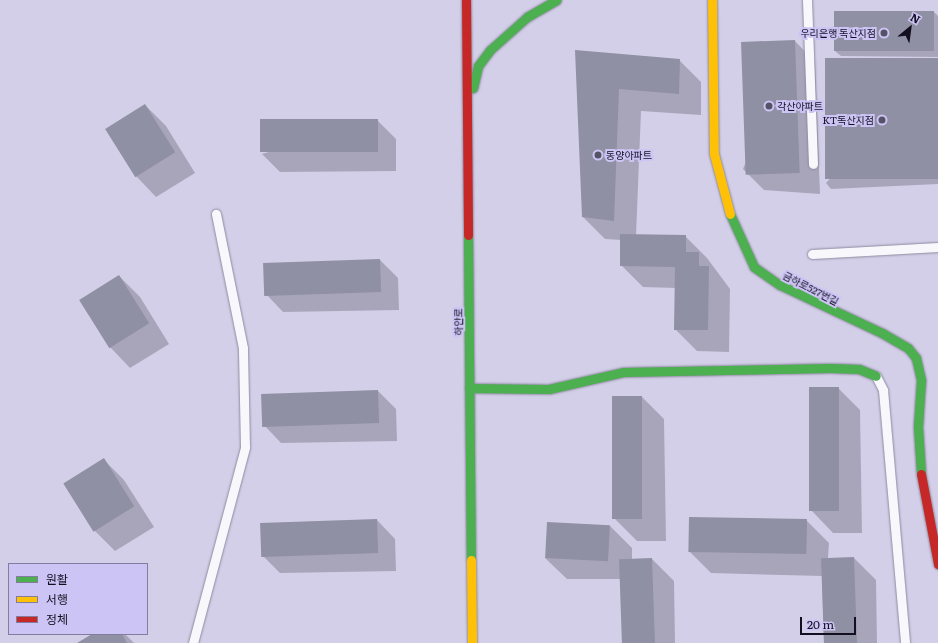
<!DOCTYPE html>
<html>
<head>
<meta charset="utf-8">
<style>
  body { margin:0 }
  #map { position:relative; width:938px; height:643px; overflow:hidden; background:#d3cfe9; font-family:Literata,"Noto Sans KR",serif }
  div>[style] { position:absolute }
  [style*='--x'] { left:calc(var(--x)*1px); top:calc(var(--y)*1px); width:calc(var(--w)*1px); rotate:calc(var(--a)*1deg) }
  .shadow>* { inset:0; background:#0003 }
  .building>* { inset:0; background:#8f90a3; transform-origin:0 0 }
  .roads { filter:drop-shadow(0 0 1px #8e8b9f) drop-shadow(0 0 1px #8e8b9f) }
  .lane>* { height:9px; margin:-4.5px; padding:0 4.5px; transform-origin:4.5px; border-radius:4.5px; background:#f8f8fc }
  .fast>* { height:9px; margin:-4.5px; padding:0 4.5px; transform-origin:4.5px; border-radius:4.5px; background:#4caf50 }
  .slow>* { height:9px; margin:-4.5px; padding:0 4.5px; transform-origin:4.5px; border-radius:4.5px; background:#ffc107 }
  .jam>* { height:9px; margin:-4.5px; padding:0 4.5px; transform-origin:4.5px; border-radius:4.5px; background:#c62828 }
  .dots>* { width:11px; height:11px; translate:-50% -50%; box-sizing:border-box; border:2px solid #ccc4f4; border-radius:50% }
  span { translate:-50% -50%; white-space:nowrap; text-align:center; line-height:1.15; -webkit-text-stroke:4px #ccc4f4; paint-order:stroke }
  .poi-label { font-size:10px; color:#130f20 }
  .right { translate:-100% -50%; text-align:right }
  .left { translate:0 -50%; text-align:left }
  .street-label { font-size:10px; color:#130f20 }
  .legend { position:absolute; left:8px; top:563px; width:140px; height:72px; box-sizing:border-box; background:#ccc4f4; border:1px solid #827c9f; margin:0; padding:5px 7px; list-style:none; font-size:12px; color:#130f20 }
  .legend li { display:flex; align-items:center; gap:8px; height:20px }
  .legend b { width:20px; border:1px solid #827c9f }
  .north { position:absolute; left:890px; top:8px; width:40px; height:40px; -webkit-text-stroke:3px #ccc4f4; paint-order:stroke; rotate:29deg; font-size:11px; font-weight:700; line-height:16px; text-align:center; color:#130f20 }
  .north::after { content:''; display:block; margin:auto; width:14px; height:18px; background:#130f20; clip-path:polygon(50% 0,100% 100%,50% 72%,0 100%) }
  .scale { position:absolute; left:800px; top:617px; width:56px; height:18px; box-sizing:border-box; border:2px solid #130f20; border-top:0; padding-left:5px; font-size:12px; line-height:14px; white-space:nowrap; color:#130f20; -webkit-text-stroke:3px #ccc4f4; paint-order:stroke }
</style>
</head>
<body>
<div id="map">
  <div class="shadow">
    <i style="clip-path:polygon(934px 12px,938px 16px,938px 57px,841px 56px,835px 51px)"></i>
    <i style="clip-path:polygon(795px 41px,815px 62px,820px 194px,764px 190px,743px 169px)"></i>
    <i style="clip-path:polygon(576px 51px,679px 60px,701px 82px,701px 115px,641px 111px,636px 236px,685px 236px,707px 258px,730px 289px,729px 352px,697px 351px,675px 329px,676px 288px,643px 287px,621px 265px,621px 240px,605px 239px,583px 217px)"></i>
    <i style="clip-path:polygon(938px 59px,938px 184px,831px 189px,826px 183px)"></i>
    <i style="clip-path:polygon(145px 105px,166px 126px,195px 173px,156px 197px,136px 176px)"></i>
    <i style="clip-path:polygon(377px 120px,396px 139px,396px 171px,280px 172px,262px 154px)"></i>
    <i style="clip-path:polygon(380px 260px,398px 278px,399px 310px,283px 312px,265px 293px)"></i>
    <i style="clip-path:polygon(119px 276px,140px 297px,169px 344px,130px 368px,110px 347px)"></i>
    <i style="clip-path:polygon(838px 388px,860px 410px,862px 533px,833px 533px,812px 511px)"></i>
    <i style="clip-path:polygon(378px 391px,396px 409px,397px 441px,281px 443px,263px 424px)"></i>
    <i style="clip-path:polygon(642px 397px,664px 419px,666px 541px,637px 541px,615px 519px)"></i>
    <i style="clip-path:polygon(103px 459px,124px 480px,154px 527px,115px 551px,94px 530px)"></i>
    <i style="clip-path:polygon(377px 520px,395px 539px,396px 571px,280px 573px,261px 554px)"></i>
    <i style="clip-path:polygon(807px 521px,829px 543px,828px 558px,854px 558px,876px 580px,877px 643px,824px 643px,822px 576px,711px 573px,689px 551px)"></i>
    <i style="clip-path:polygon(610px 526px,632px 548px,632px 559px,652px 559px,674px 581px,675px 643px,623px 643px,621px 579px,567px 579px,545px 558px)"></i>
    <i style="clip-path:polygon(94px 634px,125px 634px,134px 643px,79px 643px)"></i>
  </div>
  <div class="building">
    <i style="left:934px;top:11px;width:40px;height:100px;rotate:90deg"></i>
    <i style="left:795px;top:40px;width:133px;height:54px;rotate:88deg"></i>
    <i style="clip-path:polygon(575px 50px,680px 59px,679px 94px,619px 89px,614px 221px,582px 217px)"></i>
    <i style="left:938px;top:58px;width:121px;height:113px;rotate:90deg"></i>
    <i style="left:145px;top:104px;width:57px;height:47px;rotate:58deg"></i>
    <i style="left:378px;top:119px;width:33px;height:118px;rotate:90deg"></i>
    <i style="clip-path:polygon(620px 234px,686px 235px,686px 252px,699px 252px,699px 266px,709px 266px,708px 330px,674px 330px,675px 267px,620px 266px)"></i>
    <i style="left:380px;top:259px;width:33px;height:117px;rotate:88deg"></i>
    <i style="left:119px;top:275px;width:57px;height:47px;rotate:58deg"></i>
    <i style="left:839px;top:387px;width:124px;height:30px;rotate:90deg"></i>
    <i style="left:378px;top:390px;width:33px;height:117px;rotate:88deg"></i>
    <i style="left:612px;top:396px;width:30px;height:123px"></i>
    <i style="left:104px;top:458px;width:57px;height:48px;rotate:58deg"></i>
    <i style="left:689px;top:517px;width:118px;height:35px;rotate:1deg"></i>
    <i style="left:377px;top:519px;width:34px;height:117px;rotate:88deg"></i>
    <i style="left:547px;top:522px;width:63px;height:36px;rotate:3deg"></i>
    <i style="left:854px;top:557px;width:86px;height:33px;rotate:88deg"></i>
    <i style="left:652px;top:558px;width:85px;height:33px;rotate:88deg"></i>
    <i style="clip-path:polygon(92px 634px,122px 634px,127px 643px,77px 643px)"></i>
  </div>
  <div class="roads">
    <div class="lane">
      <i style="--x:807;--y:0;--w:164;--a:87.9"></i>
      <i style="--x:812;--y:254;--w:126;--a:-3.2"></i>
      <i style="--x:876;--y:376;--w:16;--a:63"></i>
      <i style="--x:883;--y:390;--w:254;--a:85"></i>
      <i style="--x:193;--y:643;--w:203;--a:-75.1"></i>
      <i style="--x:245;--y:447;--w:99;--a:-91.2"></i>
      <i style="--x:243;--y:348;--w:137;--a:-101.4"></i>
    </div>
    <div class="fast">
      <i style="--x:473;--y:88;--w:23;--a:-77"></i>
      <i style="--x:478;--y:66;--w:20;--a:-53"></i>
      <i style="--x:490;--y:50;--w:50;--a:-41.7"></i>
      <i style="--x:527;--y:17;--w:34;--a:-30"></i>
      <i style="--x:730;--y:214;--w:58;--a:65.6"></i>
      <i style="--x:754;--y:267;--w:32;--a:35"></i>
      <i style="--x:780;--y:285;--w:113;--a:25.2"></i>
      <i style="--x:882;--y:333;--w:30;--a:30"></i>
      <i style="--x:908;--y:348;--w:13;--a:51"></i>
      <i style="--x:916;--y:358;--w:23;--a:77"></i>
      <i style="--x:921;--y:380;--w:47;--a:93.7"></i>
      <i style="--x:918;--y:427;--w:47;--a:86.3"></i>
      <i style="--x:468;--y:235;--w:325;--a:89.5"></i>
      <i style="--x:469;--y:388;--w:80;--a:0.7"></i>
      <i style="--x:549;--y:389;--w:77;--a:-12.8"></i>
      <i style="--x:624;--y:372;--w:206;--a:-1.1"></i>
      <i style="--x:830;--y:368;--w:29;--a:2"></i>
      <i style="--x:859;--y:369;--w:18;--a:22"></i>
    </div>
    <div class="slow">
      <i style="--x:712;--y:0;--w:154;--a:89.3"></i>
      <i style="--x:714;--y:154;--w:62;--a:75.1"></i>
      <i style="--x:471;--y:560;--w:83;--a:89.3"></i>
    </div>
    <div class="jam">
      <i style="--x:466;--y:0;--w:235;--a:89.5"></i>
      <i style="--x:921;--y:474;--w:92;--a:79.3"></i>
    </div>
  </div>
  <div class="dots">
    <i style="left:884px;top:33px;background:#565266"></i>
    <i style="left:769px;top:106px;background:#565266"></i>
    <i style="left:882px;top:120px;background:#565266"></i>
    <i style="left:598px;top:155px;background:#565266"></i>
  </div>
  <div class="poi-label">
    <span class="right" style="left:876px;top:33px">우리은행 독산지점</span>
    <span class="left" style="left:777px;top:106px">각산아파트</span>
    <span class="right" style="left:874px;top:120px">KT독산지점</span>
    <span class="left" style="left:606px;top:155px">동양아파트</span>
  </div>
  <div class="street-label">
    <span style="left:811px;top:288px;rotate:27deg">금하로527번길</span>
    <span style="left:458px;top:322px;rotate:-90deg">하안로</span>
  </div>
  <ul class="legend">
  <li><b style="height:5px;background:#4caf50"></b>원활</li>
  <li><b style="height:5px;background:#ffc107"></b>서행</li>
  <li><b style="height:5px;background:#c62828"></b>정체</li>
  </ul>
  <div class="north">N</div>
  <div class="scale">20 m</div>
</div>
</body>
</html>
